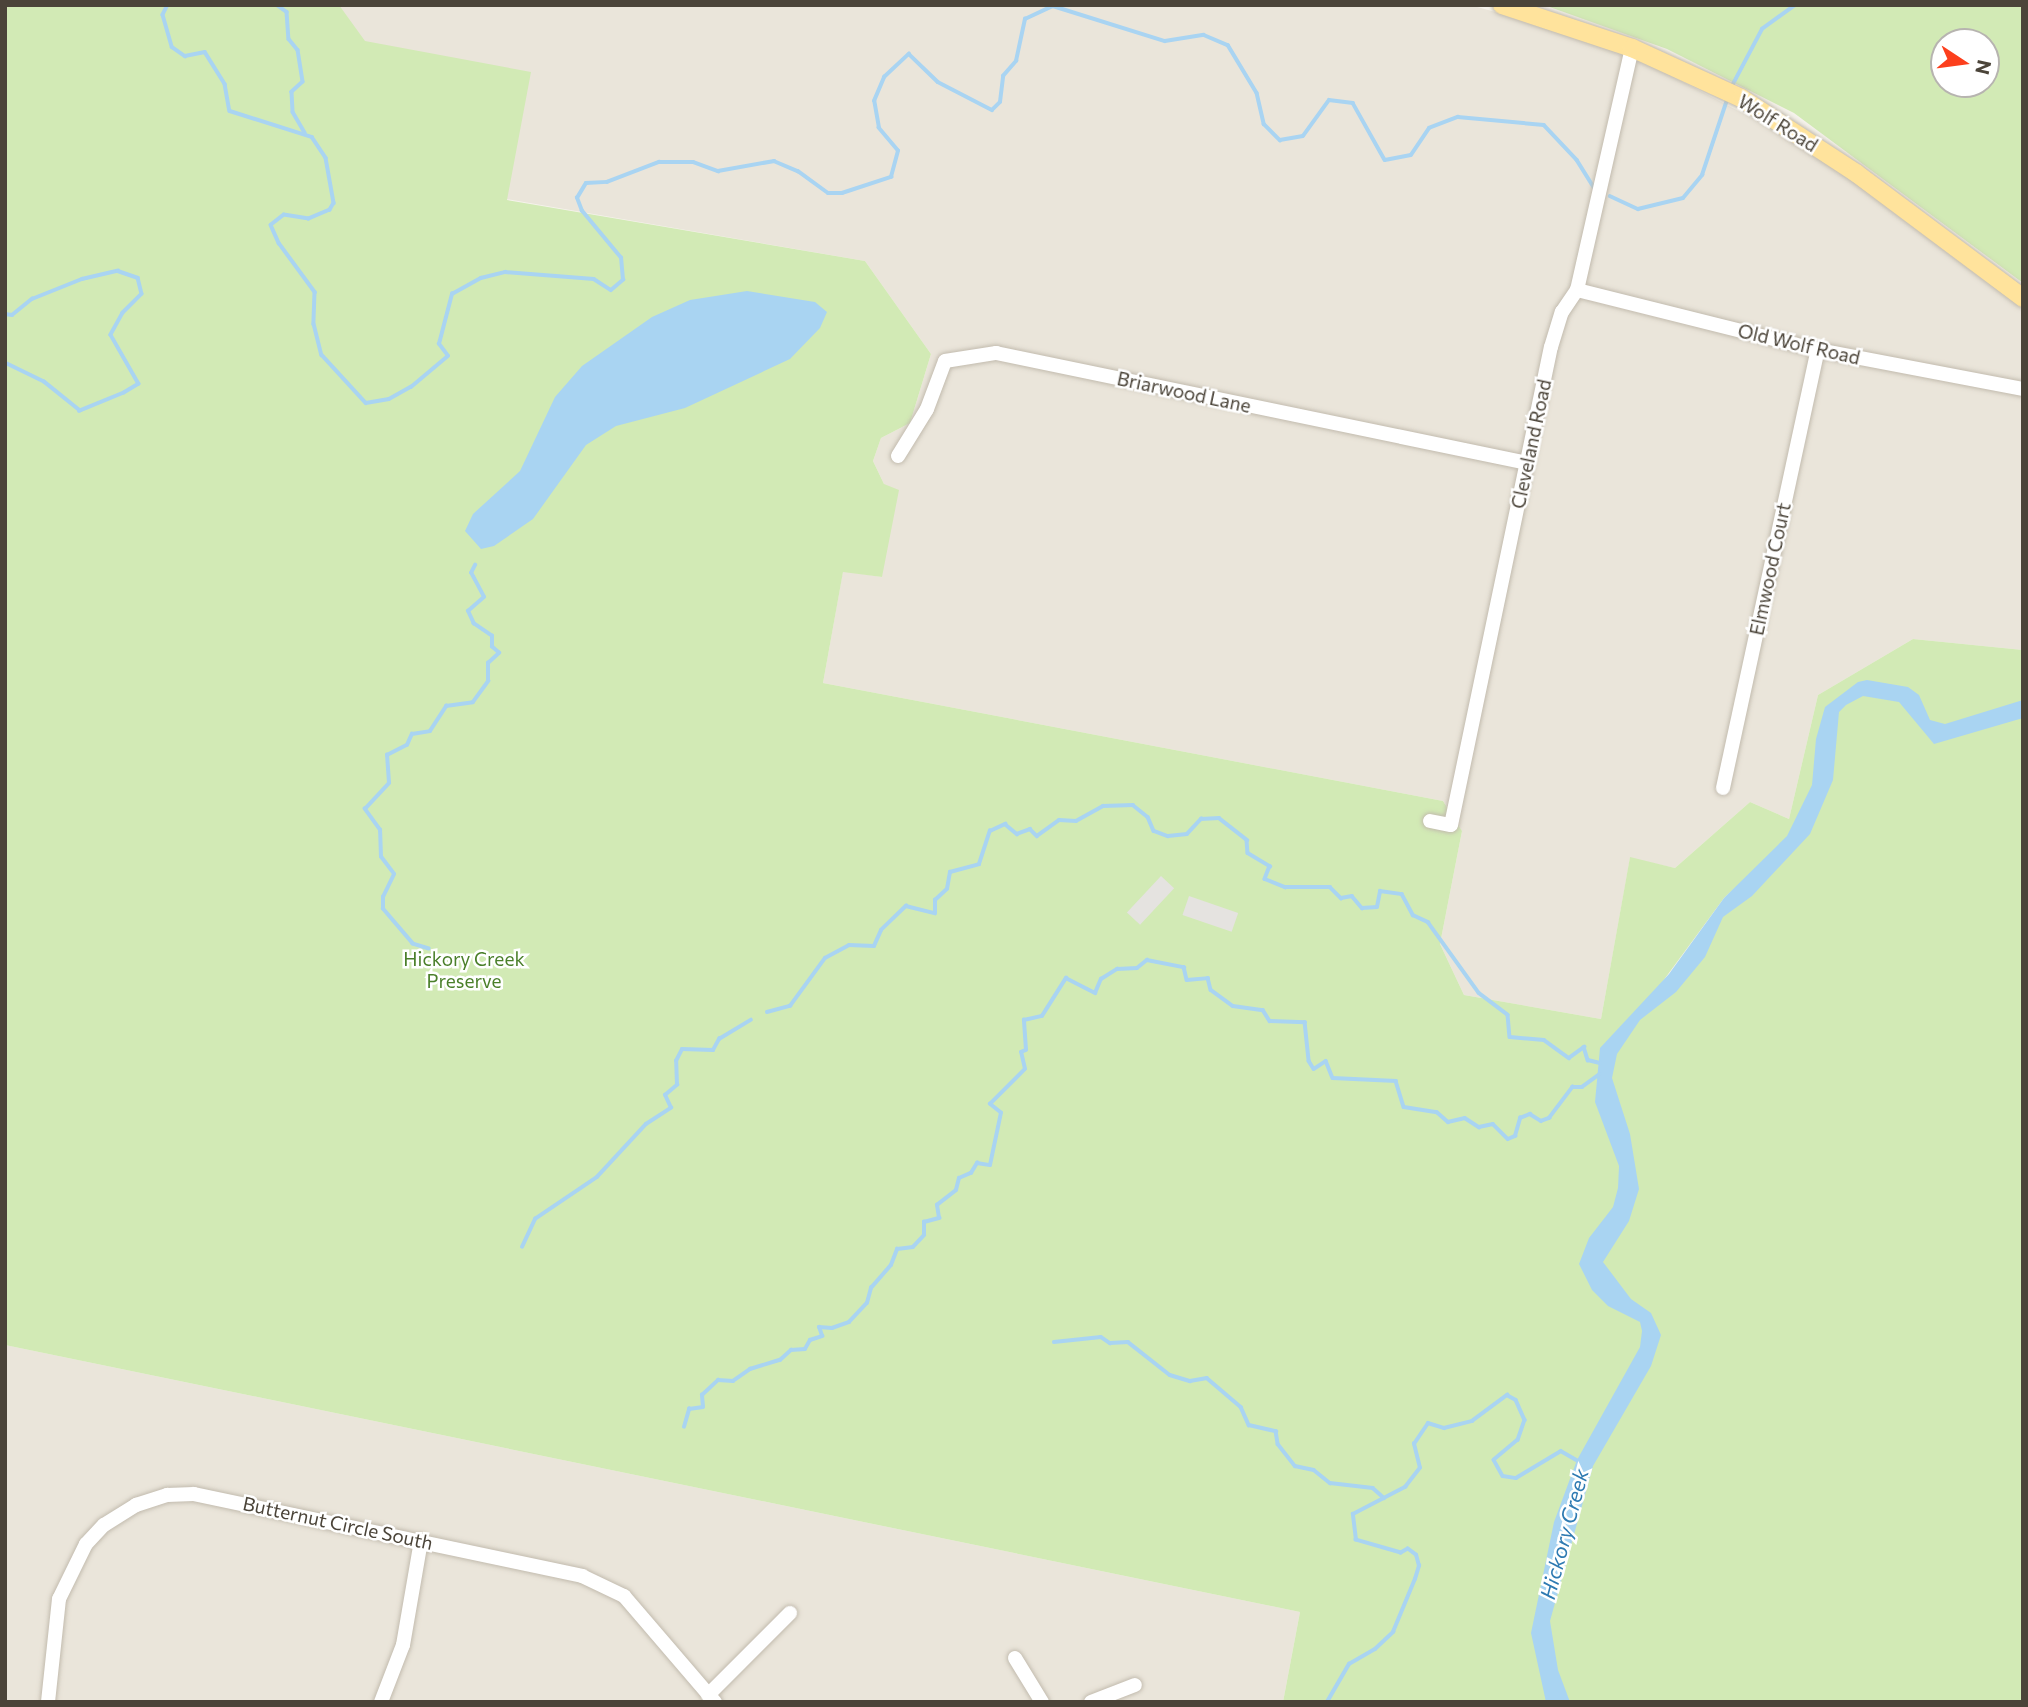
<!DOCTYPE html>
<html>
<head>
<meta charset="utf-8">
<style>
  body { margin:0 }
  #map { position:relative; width:2028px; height:1707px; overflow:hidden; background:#f6f3ec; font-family:Commissioner,sans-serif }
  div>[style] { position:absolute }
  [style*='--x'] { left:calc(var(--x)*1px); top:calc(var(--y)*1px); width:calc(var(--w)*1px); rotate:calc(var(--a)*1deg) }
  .residential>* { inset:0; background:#eae5da }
  .green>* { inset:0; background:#d2eab5 }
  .parking>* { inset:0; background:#e5e3e0; transform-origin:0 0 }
  .water>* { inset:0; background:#a9d4f2 }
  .stream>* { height:3.5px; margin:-1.75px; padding:0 1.75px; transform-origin:1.75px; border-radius:1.75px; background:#a9d4f2 }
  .roads { filter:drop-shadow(0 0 2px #c2bbae) drop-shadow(0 0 2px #c2bbae) }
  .minor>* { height:14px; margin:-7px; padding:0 7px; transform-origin:7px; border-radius:7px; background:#fff }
  .major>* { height:18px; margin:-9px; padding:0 9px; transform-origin:9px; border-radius:9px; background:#ffe39c }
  span { translate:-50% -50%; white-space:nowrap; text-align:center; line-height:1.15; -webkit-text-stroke:5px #fff; paint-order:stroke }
  .street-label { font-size:19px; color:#4b4439 }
  .park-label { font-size:19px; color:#4a7f2a }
  .water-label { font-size:21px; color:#2e7ab2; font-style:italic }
  .frame { position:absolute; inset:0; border:7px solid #4b4439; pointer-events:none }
  .north { position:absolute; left:1930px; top:28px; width:70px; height:70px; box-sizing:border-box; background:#fff; border:2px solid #b7b4b0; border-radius:50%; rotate:103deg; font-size:19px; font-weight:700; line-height:28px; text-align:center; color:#4b4439 }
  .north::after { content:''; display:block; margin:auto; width:24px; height:32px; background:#fc3f1d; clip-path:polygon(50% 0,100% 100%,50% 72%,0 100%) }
</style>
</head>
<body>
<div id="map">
  <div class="residential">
    <i style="clip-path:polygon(323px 5px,1470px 5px,1553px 28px,1639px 59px,1788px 137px,1881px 199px,2023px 306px,2023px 650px,1913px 639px,1818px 695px,1789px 819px,1750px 802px,1675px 868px,1630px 858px,1601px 1019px,1464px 995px,1440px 944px,1462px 831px,1443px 801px,823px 683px,843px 571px,882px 577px,884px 484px,873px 461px,881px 438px,910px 423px,931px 354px,865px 261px,506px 199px,318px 32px)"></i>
    <i style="clip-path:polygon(5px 1345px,1300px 1612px,1283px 1702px,5px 1702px)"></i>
  </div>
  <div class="green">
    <i style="clip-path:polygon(evenodd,5px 5px,339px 5px,365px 41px,531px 72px,507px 200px,865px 261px,931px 354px,910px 423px,881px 438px,873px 461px,884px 484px,899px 490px,882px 577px,843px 572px,823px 683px,1443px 801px,1462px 831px,1440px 944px,1464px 995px,1601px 1019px,1630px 857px,1675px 868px,1750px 802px,1789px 819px,1818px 695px,1913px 639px,2023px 650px,2023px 1702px,1283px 1702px,1300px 1612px,5px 1345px,5px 5px,1784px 842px,1782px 848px,1649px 1000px,1724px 898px,1784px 842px)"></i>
    <i style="clip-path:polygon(evenodd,1544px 5px,2023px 5px,2023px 283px,1794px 113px,1667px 49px,1544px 5px,1986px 42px,1986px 84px,1944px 84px,1944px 42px,1986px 42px)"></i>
  </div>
  <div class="parking">
    <i style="left:1161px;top:876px;width:18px;height:50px;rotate:43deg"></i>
    <i style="left:1189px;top:896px;width:52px;height:20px;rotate:19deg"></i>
  </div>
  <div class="water">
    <i style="clip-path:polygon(747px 291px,815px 302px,827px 312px,820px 328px,790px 359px,685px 408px,616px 426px,586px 445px,533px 519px,494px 546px,481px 549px,465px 531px,473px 514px,520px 471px,555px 397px,582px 366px,652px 317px,690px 300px)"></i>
    <i style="clip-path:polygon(1867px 680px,1908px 687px,1919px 695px,1930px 720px,1945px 724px,2023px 700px,2023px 718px,1934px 744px,1899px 702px,1863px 696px,1846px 705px,1839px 712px,1833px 780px,1810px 834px,1752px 896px,1723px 917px,1705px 957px,1676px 992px,1640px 1020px,1617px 1054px,1612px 1078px,1630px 1134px,1639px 1189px,1629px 1221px,1603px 1262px,1631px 1299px,1651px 1313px,1661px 1335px,1651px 1366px,1593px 1466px,1550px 1621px,1558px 1670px,1570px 1702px,1546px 1702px,1531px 1633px,1554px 1522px,1577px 1460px,1640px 1347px,1642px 1331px,1640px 1322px,1608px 1306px,1592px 1290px,1579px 1264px,1589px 1238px,1613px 1207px,1618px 1188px,1619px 1166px,1595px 1102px,1600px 1048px,1669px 974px,1724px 898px,1787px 836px,1812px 785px,1816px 739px,1825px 707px,1858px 682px)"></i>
  </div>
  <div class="stream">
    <i style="--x:168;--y:5;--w:11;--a:117"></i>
    <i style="--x:163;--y:15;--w:33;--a:74"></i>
    <i style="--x:172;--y:47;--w:16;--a:35"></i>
    <i style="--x:185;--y:56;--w:20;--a:-11"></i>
    <i style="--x:205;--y:52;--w:38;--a:58"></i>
    <i style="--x:225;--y:84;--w:27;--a:80"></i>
    <i style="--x:230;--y:111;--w:86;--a:17.6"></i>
    <i style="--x:312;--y:137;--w:25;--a:56"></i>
    <i style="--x:326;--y:158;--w:46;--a:79.9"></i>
    <i style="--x:334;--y:203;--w:8;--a:120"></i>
    <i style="--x:330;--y:210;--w:23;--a:157"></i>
    <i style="--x:309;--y:219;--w:25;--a:-171"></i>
    <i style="--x:284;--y:215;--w:16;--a:142"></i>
    <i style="--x:271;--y:225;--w:20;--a:66"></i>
    <i style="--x:279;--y:243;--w:61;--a:53.7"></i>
    <i style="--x:315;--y:292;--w:32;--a:92"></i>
    <i style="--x:314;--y:324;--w:32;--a:76"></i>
    <i style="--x:322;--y:355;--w:65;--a:47.5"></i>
    <i style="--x:366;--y:403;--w:23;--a:-10"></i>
    <i style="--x:389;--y:399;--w:25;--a:-29"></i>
    <i style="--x:411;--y:387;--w:48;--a:-40"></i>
    <i style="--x:448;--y:356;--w:15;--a:-127"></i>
    <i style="--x:439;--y:344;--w:52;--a:-75.4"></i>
    <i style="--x:452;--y:294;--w:33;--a:-29"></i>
    <i style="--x:481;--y:278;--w:25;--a:-14"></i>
    <i style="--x:505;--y:272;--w:89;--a:4.5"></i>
    <i style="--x:594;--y:279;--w:20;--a:33"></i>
    <i style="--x:611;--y:290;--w:16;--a:-40"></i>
    <i style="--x:623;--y:280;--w:22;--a:-95"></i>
    <i style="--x:621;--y:258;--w:61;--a:-129.7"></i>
    <i style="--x:582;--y:211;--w:14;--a:-111"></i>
    <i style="--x:577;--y:198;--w:17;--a:-59"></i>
    <i style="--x:586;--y:183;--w:21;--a:-3"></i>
    <i style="--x:607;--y:182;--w:56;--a:-21"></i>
    <i style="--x:659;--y:162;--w:34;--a:0"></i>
    <i style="--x:693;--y:162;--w:27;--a:20"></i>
    <i style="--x:718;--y:171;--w:57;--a:-10.1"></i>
    <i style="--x:774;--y:161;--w:26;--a:23"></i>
    <i style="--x:798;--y:171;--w:37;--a:36"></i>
    <i style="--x:828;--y:193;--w:14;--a:0"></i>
    <i style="--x:842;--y:193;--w:52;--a:-18.1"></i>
    <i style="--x:891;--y:177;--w:27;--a:-75"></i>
    <i style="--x:898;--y:151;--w:30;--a:-130"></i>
    <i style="--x:879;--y:128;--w:27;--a:-100"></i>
    <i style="--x:874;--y:101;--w:26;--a:-67"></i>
    <i style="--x:884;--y:77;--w:34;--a:-43"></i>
    <i style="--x:909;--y:54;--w:40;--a:44"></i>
    <i style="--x:938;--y:82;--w:61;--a:27.4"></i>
    <i style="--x:992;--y:110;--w:11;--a:-45"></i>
    <i style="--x:1000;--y:102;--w:26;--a:-83"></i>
    <i style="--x:1003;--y:76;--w:20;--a:-49"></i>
    <i style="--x:1016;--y:61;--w:43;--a:-77.9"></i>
    <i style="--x:1025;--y:19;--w:31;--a:-25"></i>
    <i style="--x:1053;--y:6;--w:117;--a:17.4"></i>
    <i style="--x:1165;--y:41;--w:39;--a:-9"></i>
    <i style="--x:1204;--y:35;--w:26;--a:23"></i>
    <i style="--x:1228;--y:45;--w:56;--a:58.9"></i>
    <i style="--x:1257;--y:93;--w:32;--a:77"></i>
    <i style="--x:1264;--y:124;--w:23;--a:45"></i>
    <i style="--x:1280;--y:140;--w:23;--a:-10"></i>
    <i style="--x:1303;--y:136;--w:44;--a:-54.2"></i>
    <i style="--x:1329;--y:100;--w:24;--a:7"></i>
    <i style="--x:1353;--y:103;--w:65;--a:60.7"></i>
    <i style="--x:1385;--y:160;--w:26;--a:-11"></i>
    <i style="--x:1411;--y:155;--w:32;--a:-56"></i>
    <i style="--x:1429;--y:128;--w:31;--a:-21"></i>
    <i style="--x:1458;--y:117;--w:86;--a:5.3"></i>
    <i style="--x:1544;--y:125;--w:48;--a:46.7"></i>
    <i style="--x:1577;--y:160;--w:32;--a:58"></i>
    <i style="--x:277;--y:5;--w:12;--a:35"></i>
    <i style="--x:287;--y:12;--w:27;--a:86"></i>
    <i style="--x:289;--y:39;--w:14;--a:51"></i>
    <i style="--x:298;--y:50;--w:32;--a:81"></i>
    <i style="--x:303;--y:82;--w:15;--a:138"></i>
    <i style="--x:292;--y:92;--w:20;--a:87"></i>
    <i style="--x:293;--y:112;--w:24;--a:60"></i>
    <i style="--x:5;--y:6;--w:1;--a:-45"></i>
    <i style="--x:1732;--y:86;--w:64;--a:-62.2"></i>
    <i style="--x:1762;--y:29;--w:41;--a:-36"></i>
    <i style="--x:1610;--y:196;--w:31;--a:25"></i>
    <i style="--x:1638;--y:209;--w:46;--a:-13.7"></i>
    <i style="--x:1683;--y:198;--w:30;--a:-50"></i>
    <i style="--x:1702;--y:175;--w:82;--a:-71.6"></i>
    <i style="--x:5;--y:314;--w:7;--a:8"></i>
    <i style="--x:12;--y:315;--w:26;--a:-39"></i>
    <i style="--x:32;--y:299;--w:54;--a:-21.8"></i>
    <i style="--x:82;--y:279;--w:37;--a:-13"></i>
    <i style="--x:118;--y:271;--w:21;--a:19"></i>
    <i style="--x:138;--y:278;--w:16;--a:76"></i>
    <i style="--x:142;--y:294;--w:27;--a:135"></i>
    <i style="--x:123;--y:313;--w:25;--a:119"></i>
    <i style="--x:111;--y:335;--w:56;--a:60.3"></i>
    <i style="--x:139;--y:384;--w:17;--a:149"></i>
    <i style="--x:124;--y:393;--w:48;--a:157.8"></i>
    <i style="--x:80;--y:411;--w:46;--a:-141.1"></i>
    <i style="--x:44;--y:382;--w:43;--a:-154"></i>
    <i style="--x:429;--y:949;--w:17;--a:-163"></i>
    <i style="--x:413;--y:944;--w:46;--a:-130.6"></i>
    <i style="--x:383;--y:909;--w:12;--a:-90"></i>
    <i style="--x:383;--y:897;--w:25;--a:-64"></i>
    <i style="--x:394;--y:874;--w:21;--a:-127"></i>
    <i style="--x:381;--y:857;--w:27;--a:-92"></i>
    <i style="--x:380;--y:830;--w:26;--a:-126"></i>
    <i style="--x:365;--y:809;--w:35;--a:-47"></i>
    <i style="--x:389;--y:783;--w:28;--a:-94"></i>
    <i style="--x:387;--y:755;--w:22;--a:-27"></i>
    <i style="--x:407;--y:745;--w:12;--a:-66"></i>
    <i style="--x:412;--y:734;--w:18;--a:-9"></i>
    <i style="--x:430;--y:731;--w:30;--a:-57"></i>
    <i style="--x:446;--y:706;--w:27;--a:-8"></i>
    <i style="--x:473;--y:702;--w:26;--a:-54"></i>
    <i style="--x:488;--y:681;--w:18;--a:-90"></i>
    <i style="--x:488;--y:663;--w:15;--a:-42"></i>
    <i style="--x:499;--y:653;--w:9;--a:-139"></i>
    <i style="--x:492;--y:647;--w:11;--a:-90"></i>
    <i style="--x:492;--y:636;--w:22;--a:-146"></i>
    <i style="--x:474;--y:624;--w:14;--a:-115"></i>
    <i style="--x:468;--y:611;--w:21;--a:-41"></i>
    <i style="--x:484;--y:597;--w:27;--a:-118"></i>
    <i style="--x:471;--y:573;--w:9;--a:-63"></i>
    <i style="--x:767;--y:1012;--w:24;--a:-15"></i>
    <i style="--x:790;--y:1006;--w:59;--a:-53.9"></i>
    <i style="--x:825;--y:958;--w:27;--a:-28"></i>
    <i style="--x:849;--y:945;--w:25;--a:2"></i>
    <i style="--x:874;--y:946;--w:17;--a:-66"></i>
    <i style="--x:881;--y:930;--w:35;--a:-44"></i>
    <i style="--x:906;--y:906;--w:30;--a:14"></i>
    <i style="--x:935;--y:913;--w:13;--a:-90"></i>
    <i style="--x:935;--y:900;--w:16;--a:-43"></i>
    <i style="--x:947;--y:889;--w:17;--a:-80"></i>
    <i style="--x:950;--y:872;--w:30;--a:-15"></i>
    <i style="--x:979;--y:864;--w:35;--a:-72"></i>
    <i style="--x:990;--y:831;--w:17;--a:-25"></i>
    <i style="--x:1005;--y:824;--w:16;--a:40"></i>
    <i style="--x:1017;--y:834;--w:14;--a:-21"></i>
    <i style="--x:1030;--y:829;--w:10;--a:45"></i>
    <i style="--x:1037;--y:836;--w:27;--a:-36"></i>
    <i style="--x:1059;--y:820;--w:17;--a:3"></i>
    <i style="--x:1076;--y:821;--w:31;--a:-29"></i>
    <i style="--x:1103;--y:806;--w:30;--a:-2"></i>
    <i style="--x:1133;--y:805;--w:19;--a:39"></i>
    <i style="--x:1148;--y:817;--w:15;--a:67"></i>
    <i style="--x:1154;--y:831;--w:15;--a:20"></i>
    <i style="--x:1168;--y:836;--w:19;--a:-6"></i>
    <i style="--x:1187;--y:834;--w:21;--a:-47"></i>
    <i style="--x:1201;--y:819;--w:18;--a:-3"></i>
    <i style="--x:1219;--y:818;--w:36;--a:38"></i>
    <i style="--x:1247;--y:840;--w:13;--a:86"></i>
    <i style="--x:1248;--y:853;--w:26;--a:31"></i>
    <i style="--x:1270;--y:866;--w:14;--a:111"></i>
    <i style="--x:1265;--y:879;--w:22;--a:22"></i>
    <i style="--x:1285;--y:887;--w:45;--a:0"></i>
    <i style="--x:1330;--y:887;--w:16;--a:45"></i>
    <i style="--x:1341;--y:898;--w:11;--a:-10"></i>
    <i style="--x:1352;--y:896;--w:16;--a:50"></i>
    <i style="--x:1362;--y:908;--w:15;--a:-4"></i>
    <i style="--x:1377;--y:907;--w:16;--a:-79"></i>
    <i style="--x:1380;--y:891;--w:22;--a:8"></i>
    <i style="--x:1402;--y:894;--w:24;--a:62"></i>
    <i style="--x:1413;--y:915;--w:17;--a:25"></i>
    <i style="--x:1428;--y:922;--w:87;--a:54.3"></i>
    <i style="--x:1479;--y:993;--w:36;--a:37"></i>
    <i style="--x:1508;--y:1015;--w:22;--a:85"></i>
    <i style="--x:1510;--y:1037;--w:34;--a:5"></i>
    <i style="--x:1544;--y:1040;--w:31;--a:36"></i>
    <i style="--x:1569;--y:1058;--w:19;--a:-36"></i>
    <i style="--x:1584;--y:1047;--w:14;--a:73"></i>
    <i style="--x:1588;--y:1060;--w:12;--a:14"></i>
    <i style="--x:522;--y:1247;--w:31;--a:-65"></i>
    <i style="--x:535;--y:1219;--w:75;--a:-34.1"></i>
    <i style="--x:597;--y:1177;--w:72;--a:-47.2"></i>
    <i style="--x:646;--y:1124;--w:30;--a:-33"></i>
    <i style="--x:671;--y:1108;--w:14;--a:-115"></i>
    <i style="--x:665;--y:1095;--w:16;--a:-40"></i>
    <i style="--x:677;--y:1085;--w:24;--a:-92"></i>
    <i style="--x:676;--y:1061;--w:13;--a:-63"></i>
    <i style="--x:682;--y:1049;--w:31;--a:2"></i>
    <i style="--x:713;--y:1050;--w:13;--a:-61"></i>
    <i style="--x:719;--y:1039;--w:37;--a:-31"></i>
    <i style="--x:1054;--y:1342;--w:47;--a:-6.1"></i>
    <i style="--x:1101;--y:1337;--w:11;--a:34"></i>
    <i style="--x:1110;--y:1343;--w:18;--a:-3"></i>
    <i style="--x:1128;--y:1342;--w:53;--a:38.2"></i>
    <i style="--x:1170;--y:1375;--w:21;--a:17"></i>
    <i style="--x:1190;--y:1381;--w:17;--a:-10"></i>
    <i style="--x:1207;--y:1378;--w:45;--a:40.5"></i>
    <i style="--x:1241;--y:1407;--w:20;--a:66"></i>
    <i style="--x:1249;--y:1425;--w:28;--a:13"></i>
    <i style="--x:1276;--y:1431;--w:13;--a:81"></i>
    <i style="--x:1278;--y:1444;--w:28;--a:52"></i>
    <i style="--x:1295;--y:1466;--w:19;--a:12"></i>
    <i style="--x:1314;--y:1470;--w:21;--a:39"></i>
    <i style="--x:1330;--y:1483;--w:43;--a:6.6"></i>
    <i style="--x:1373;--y:1488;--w:15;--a:42"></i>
    <i style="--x:684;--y:1427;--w:19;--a:-74"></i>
    <i style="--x:689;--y:1409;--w:14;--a:-8"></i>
    <i style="--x:703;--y:1407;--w:12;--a:-95"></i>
    <i style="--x:702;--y:1395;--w:22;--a:-43"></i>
    <i style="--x:718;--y:1380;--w:15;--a:4"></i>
    <i style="--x:733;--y:1381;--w:21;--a:-35"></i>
    <i style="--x:750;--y:1369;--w:31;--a:-17"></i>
    <i style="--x:780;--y:1360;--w:15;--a:-42"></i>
    <i style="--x:791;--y:1350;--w:14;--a:-4"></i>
    <i style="--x:805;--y:1349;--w:10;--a:-61"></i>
    <i style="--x:810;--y:1340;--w:13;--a:-18"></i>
    <i style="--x:822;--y:1336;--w:9;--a:-108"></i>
    <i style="--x:819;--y:1327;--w:13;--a:4"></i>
    <i style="--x:832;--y:1328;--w:18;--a:-19"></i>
    <i style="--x:849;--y:1322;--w:26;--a:-47"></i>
    <i style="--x:867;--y:1303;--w:16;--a:-75"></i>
    <i style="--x:871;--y:1288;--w:30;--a:-49"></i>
    <i style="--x:891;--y:1265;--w:17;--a:-69"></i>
    <i style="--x:897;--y:1249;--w:16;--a:-7"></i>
    <i style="--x:913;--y:1247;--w:16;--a:-47"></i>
    <i style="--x:924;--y:1235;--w:13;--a:-90"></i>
    <i style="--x:924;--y:1222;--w:16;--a:-15"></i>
    <i style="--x:939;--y:1218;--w:13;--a:-99"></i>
    <i style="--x:937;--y:1205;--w:24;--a:-38"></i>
    <i style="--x:956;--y:1190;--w:12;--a:-76"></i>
    <i style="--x:959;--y:1178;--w:13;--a:-23"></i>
    <i style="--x:971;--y:1173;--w:12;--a:-59"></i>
    <i style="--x:977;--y:1163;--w:13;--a:9"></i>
    <i style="--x:990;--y:1165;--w:53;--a:-78.1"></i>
    <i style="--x:1001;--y:1113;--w:14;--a:-141"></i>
    <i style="--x:990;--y:1104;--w:49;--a:-45"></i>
    <i style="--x:1025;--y:1069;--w:17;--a:-103"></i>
    <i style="--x:1021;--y:1052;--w:5;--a:-22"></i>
    <i style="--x:1026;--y:1050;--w:30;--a:-94"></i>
    <i style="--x:1024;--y:1020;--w:18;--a:-13"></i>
    <i style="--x:1042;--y:1016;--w:45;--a:-57.7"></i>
    <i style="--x:1066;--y:978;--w:33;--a:27"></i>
    <i style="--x:1095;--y:993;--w:15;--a:-67"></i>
    <i style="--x:1101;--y:979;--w:19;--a:-32"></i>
    <i style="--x:1117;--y:969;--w:20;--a:-3"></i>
    <i style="--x:1137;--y:968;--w:13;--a:-39"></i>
    <i style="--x:1147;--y:960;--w:38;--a:11"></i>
    <i style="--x:1184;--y:967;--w:13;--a:77"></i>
    <i style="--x:1187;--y:980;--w:21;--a:-5"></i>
    <i style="--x:1208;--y:978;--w:12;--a:76"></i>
    <i style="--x:1211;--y:990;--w:27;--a:36"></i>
    <i style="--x:1233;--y:1006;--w:30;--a:8"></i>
    <i style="--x:1263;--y:1010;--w:13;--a:58"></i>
    <i style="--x:1270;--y:1021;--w:35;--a:2"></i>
    <i style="--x:1305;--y:1022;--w:39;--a:84"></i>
    <i style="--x:1309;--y:1061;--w:9;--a:58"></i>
    <i style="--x:1314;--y:1069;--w:14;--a:-34"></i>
    <i style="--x:1326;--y:1061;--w:18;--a:68"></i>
    <i style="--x:1333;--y:1078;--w:63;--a:2.7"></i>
    <i style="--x:1396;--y:1081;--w:27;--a:73"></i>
    <i style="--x:1404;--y:1107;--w:33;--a:9"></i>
    <i style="--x:1437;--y:1112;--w:15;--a:42"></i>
    <i style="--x:1448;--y:1122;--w:17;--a:-13"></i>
    <i style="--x:1465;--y:1118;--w:17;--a:33"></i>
    <i style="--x:1479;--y:1127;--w:14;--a:-12"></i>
    <i style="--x:1493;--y:1124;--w:21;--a:45"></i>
    <i style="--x:1508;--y:1139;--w:8;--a:-23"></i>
    <i style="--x:1515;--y:1136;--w:19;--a:-74"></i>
    <i style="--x:1520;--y:1118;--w:11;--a:-22"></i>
    <i style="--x:1530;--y:1114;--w:13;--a:32"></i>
    <i style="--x:1541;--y:1121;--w:9;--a:-21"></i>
    <i style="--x:1549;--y:1118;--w:39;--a:-53"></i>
    <i style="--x:1572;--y:1087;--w:10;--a:0"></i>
    <i style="--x:1582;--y:1087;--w:22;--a:-36"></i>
    <i style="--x:1327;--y:1702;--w:44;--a:-59.9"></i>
    <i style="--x:1349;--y:1664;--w:30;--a:-30"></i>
    <i style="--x:1375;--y:1649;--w:25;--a:-43"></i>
    <i style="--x:1393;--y:1632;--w:57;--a:-67.5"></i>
    <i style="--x:1415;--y:1579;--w:14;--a:-73"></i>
    <i style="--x:1419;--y:1566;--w:11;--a:-105"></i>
    <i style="--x:1416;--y:1555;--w:10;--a:-143"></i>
    <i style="--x:1408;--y:1549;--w:8;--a:150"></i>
    <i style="--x:1401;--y:1553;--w:47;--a:-163.9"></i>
    <i style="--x:1356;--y:1540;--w:26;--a:-97"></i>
    <i style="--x:1353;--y:1514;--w:59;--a:-27.4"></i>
    <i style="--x:1405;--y:1487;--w:24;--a:-52"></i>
    <i style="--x:1420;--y:1468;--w:25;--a:-104"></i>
    <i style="--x:1414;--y:1444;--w:25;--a:-56"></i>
    <i style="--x:1428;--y:1423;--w:17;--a:17"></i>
    <i style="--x:1444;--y:1428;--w:29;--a:-14"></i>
    <i style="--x:1472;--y:1421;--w:44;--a:-36.6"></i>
    <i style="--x:1507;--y:1395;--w:10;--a:29"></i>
    <i style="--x:1516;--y:1400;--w:22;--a:66"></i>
    <i style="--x:1525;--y:1420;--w:21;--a:109"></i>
    <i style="--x:1518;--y:1440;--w:31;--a:140"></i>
    <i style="--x:1494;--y:1460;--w:18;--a:61"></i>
    <i style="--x:1503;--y:1476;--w:13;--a:9"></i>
    <i style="--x:1516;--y:1478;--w:52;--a:-31"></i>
    <i style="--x:1561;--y:1451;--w:20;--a:30"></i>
  </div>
  <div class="roads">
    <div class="minor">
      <i style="--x:1577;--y:290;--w:248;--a:14"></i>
      <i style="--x:1818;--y:350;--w:209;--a:10.8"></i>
      <i style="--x:898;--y:456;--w:55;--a:-58.3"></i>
      <i style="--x:927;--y:409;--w:51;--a:-69.4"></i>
      <i style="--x:945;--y:361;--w:52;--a:-8.9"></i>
      <i style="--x:996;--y:353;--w:542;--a:11.7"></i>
      <i style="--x:1723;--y:788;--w:448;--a:-77.8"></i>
      <i style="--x:1430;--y:821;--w:21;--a:11"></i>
      <i style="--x:1451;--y:825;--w:488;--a:-78.2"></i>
      <i style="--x:1551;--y:347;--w:37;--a:-73"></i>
      <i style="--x:1562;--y:312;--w:27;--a:-56"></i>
      <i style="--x:1577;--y:290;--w:248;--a:-77.2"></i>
      <i style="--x:1015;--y:1658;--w:52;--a:58.5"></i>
      <i style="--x:708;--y:1695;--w:116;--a:-45"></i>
      <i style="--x:48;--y:1702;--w:104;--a:-83.9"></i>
      <i style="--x:59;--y:1599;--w:61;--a:-63.9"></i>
      <i style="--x:86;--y:1544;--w:26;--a:-47"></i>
      <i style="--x:104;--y:1525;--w:38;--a:-32"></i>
      <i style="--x:136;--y:1505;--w:33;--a:-18"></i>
      <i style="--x:167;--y:1495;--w:27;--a:-2"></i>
      <i style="--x:194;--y:1494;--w:397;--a:11.9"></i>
      <i style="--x:582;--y:1576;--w:47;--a:25.5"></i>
      <i style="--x:624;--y:1596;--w:140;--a:49.4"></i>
      <i style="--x:381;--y:1702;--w:61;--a:-68.9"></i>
      <i style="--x:403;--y:1645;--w:106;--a:-80.2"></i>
      <i style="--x:1091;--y:1702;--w:47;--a:-21.1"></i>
    </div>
    <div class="major">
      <i style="--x:1502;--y:5;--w:137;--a:18.3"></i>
      <i style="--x:1632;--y:48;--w:120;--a:24.6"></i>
      <i style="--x:1741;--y:98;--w:137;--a:33.1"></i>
      <i style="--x:1856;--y:173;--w:209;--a:36.8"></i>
    </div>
  </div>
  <div class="street-label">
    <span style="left:1778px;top:123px;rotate:32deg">Wolf Road</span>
    <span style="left:1799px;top:344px;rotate:13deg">Old Wolf Road</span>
    <span style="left:1184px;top:392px;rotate:12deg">Briarwood Lane</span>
    <span style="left:1531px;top:444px;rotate:-78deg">Cleveland Road</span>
    <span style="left:1770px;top:569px;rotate:-78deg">Elmwood Court</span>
    <span style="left:338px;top:1523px;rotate:12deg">Butternut Circle South</span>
  </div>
  <div class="park-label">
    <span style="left:464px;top:970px">Hickory Creek<br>Preserve</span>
  </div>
  <div class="water-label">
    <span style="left:1564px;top:1534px;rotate:-75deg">Hickory Creek</span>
  </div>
  <div class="frame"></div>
  <div class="north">N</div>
</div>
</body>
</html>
